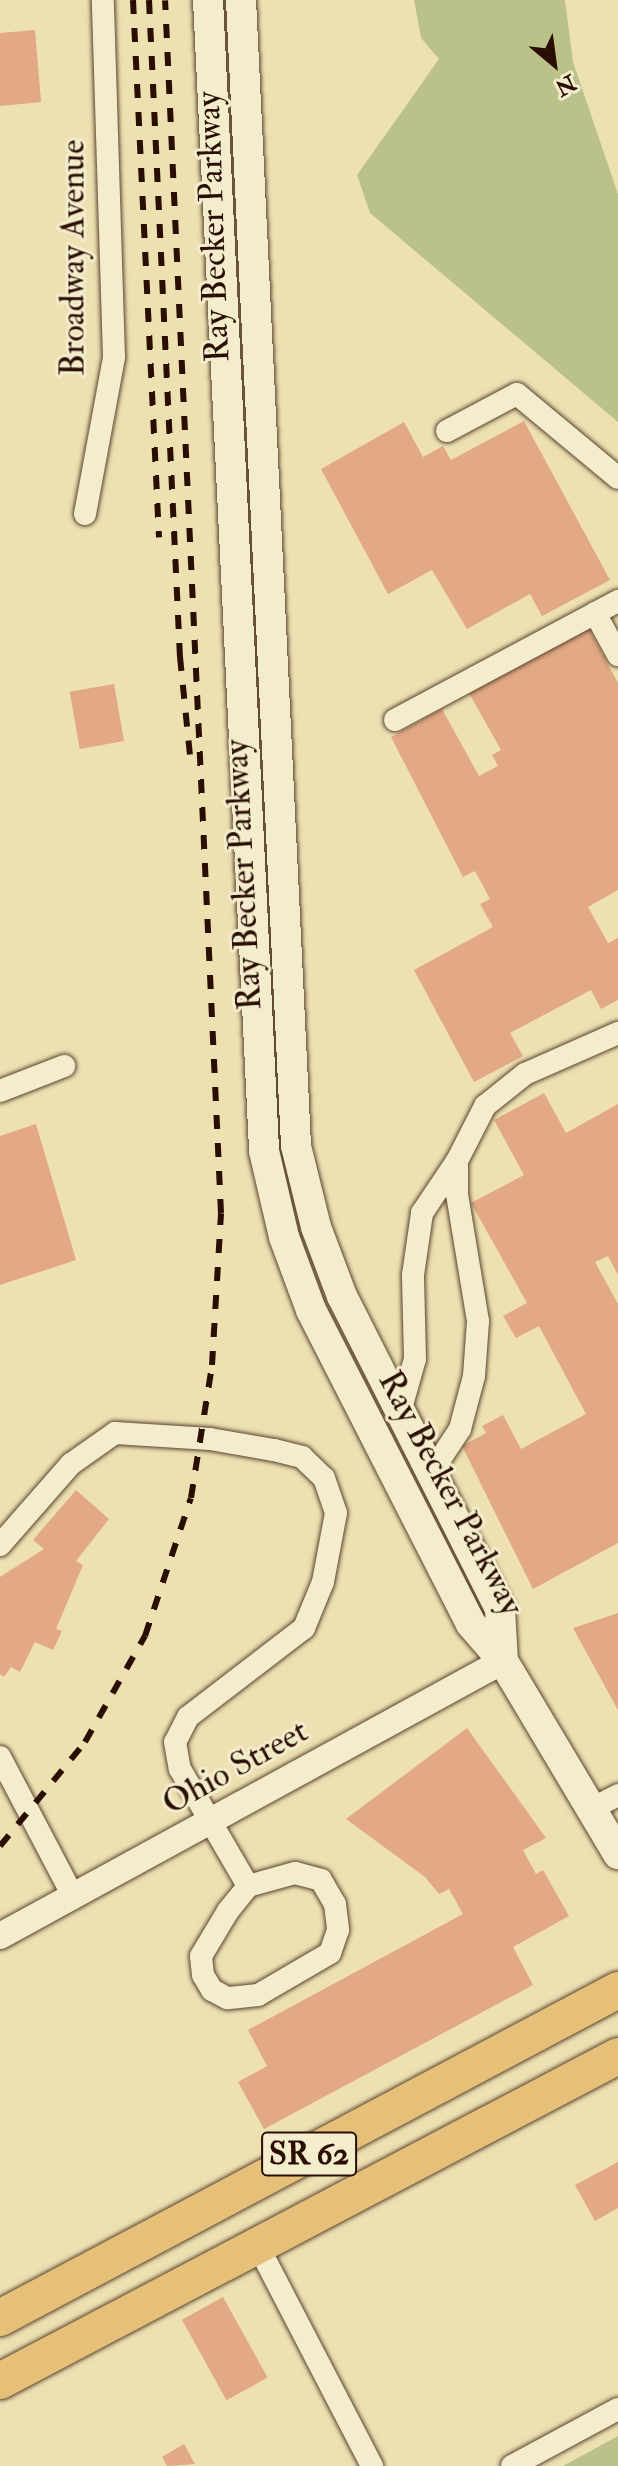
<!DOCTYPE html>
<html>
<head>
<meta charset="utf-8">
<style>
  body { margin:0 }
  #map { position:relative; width:618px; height:2466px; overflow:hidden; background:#ede1b2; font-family:"IM FELL Double Pica",serif }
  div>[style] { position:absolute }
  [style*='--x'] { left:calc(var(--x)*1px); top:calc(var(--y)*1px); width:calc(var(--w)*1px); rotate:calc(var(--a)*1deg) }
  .green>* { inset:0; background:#bac28a }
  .building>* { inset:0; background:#e3a884; transform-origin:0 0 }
  .roads { filter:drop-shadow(0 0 2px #5b432e) drop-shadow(0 0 2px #5b432e) }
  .minor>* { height:22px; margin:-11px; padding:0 11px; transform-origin:11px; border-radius:11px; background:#f3eccd }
  .tertiary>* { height:26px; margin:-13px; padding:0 13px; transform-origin:13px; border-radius:13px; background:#f3eccd }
  .secondary>* { height:30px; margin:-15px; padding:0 15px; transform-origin:15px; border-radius:15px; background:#f3eccd }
  .trunk>* { height:36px; margin:-18px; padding:0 18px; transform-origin:18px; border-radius:18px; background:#e6c079 }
  .rail>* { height:6px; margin-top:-3px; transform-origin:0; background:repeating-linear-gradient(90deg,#2a0e02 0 14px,transparent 0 28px) }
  span { translate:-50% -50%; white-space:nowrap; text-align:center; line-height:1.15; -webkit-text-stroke:6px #f3eccd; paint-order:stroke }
  .shield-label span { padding:2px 6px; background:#f3eccd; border:2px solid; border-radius:6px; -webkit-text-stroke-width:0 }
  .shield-label { font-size:32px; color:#2a0e02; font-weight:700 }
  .street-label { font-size:34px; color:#2a0e02 }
  .north { position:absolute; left:514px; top:24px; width:80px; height:80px; -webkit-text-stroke:6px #f3eccd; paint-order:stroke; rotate:151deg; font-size:22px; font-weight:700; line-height:32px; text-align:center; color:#2a0e02 }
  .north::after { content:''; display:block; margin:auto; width:28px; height:36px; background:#2a0e02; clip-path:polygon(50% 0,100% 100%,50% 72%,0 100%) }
</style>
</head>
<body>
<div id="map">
  <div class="green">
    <i style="clip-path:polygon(414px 0,565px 0,573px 62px,618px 194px,618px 422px,370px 213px,357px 175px,439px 59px,421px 38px)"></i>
    <i style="clip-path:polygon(618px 2436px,618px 2466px,563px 2466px)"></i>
  </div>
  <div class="building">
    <i style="clip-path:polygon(35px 30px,41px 102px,0 106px,0 33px)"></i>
    <i style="clip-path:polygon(524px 421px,610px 580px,542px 616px,530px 594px,467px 629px,432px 570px,388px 594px,321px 469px,404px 422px,423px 457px,443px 446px,451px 460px)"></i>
    <i style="clip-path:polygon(589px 629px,618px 683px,618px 890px,588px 907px,608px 943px,618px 938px,618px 1000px,601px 1009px,591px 990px,510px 1033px,523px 1056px,474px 1082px,414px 970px,493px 927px,480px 904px,490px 899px,475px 871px,463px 877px,391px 737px,442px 709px,479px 776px,498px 766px,492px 755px,501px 750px,469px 693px)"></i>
    <i style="left:114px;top:684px;width:58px;height:45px;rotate:80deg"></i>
    <i style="clip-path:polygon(544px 1093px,566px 1133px,618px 1104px,618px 1275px,608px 1256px,595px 1262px,618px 1304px,618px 1543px,533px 1589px,462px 1446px,486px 1433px,482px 1426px,503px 1415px,521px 1449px,586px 1414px,539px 1326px,516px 1338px,503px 1316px,527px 1303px,471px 1203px,524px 1175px,494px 1120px)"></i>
    <i style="clip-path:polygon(36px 1124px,76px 1260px,0 1285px,0 1136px)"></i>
    <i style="clip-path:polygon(76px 1490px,109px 1519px,76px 1561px,83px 1565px,56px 1629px,62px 1631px,53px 1650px,35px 1642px,20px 1672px,11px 1667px,4px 1677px,0 1674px,0 1577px,44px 1549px,33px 1540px)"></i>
    <i style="clip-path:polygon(618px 1613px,618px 1710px,573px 1628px)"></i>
    <i style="clip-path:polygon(467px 1728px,546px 1838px,523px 1850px,536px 1874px,543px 1870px,569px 1916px,513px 1947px,533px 1985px,264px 2129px,238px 2082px,267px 2066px,248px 2030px,463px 1914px,449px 1889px,439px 1894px,425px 1877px,346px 1819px)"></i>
    <i style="clip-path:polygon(618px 2162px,618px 2208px,595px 2221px,575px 2185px)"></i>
    <i style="left:223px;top:2297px;width:92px;height:47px;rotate:61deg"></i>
    <i style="clip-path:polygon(184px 2444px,195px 2464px,167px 2466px,162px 2457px)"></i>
  </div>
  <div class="roads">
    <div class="minor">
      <i style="--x:447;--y:431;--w:79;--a:-27.9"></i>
      <i style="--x:517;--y:394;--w:131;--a:39.7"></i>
      <i style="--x:85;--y:514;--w:160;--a:-79.5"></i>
      <i style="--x:114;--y:357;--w:357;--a:-91.8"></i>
      <i style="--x:595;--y:613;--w:48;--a:61.3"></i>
      <i style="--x:395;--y:720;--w:253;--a:-28.1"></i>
      <i style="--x:0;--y:1091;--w:69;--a:-21.3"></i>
      <i style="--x:400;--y:1412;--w:55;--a:-74.2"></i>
      <i style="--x:415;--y:1359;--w:84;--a:-91.4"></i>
      <i style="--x:413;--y:1275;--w:63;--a:-81.7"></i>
      <i style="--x:422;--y:1213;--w:63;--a:-56.1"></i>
      <i style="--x:431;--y:1473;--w:53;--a:-56.6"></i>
      <i style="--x:460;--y:1429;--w:55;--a:-75.2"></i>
      <i style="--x:474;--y:1376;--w:55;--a:-85.8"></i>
      <i style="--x:478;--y:1321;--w:129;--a:-99.4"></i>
      <i style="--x:457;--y:1194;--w:33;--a:-90"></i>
      <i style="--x:457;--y:1161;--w:62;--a:-63"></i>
      <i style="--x:485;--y:1106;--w:51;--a:-38.7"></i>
      <i style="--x:525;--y:1074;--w:102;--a:-23.8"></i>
      <i style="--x:0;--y:1545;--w:108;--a:-48.8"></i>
      <i style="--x:71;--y:1464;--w:54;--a:-35.2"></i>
      <i style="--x:115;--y:1433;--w:95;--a:3.6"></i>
      <i style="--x:210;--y:1439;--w:65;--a:9.8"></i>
      <i style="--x:274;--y:1450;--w:29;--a:14"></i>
      <i style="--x:302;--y:1457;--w:30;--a:44"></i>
      <i style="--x:324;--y:1478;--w:37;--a:71"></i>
      <i style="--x:336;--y:1513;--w:70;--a:100.7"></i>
      <i style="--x:323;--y:1582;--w:50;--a:112.4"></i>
      <i style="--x:304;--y:1628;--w:146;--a:142.5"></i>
      <i style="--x:188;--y:1717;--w:28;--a:117"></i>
      <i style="--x:175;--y:1742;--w:27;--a:80"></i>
      <i style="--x:180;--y:1769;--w:135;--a:59.8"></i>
      <i style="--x:0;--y:1757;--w:157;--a:62.3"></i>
      <i style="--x:589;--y:1810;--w:33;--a:-27"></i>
      <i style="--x:295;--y:1873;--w:27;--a:15"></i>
      <i style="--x:321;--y:1880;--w:28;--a:60"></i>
      <i style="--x:335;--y:1904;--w:26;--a:83"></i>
      <i style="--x:338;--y:1930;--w:24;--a:109"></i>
      <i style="--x:330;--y:1953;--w:83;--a:149.7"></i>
      <i style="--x:258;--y:1995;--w:31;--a:174"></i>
      <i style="--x:227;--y:1998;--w:17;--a:-152"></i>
      <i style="--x:212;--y:1990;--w:17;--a:-121"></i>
      <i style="--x:203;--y:1975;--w:19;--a:-96"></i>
      <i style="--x:201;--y:1956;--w:52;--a:-59"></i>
      <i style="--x:228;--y:1911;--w:32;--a:-51"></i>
      <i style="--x:248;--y:1886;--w:49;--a:-15.5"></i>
      <i style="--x:257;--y:2244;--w:250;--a:62.6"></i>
      <i style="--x:512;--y:2466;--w:120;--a:-28.3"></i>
    </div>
    <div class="tertiary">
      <i style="--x:0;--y:1936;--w:573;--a:-28.67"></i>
    </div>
    <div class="secondary">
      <i style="--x:208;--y:0;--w:1152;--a:87.21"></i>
      <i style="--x:264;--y:1151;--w:88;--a:76.9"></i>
      <i style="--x:284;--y:1237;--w:78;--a:69.7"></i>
      <i style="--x:311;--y:1310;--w:352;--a:63"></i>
      <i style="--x:471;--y:1624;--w:49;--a:49.1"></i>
      <i style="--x:503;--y:1661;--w:225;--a:59.2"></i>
      <i style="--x:241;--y:0;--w:1147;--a:87.25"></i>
      <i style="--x:296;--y:1146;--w:83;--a:76.1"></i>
      <i style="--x:316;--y:1227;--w:74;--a:69.4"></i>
      <i style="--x:342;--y:1296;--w:351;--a:63.2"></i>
      <i style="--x:500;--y:1609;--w:52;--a:86.7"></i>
    </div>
    <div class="trunk">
      <i style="--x:0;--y:2318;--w:700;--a:-27.96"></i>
      <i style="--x:0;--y:2381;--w:698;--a:-27.74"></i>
    </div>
  </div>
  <div class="rail">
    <i style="--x:133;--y:0;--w:538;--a:87.23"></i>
    <i style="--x:149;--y:0;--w:658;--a:87.3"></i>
    <i style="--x:180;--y:657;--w:99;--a:84.2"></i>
    <i style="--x:0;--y:1846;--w:134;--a:-50.7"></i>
    <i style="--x:85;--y:1742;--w:122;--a:-60.5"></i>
    <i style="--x:145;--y:1636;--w:145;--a:-71.6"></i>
    <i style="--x:191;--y:1498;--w:135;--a:-81"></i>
    <i style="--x:212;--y:1365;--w:152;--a:-86.6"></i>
    <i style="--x:221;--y:1213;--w:1214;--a:-92.64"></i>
  </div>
  <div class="shield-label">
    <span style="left:309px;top:2154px">SR 62</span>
  </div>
  <div class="street-label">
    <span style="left:213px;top:227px;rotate:-92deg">Ray Becker Parkway</span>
    <span style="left:73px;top:258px;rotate:-90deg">Broadway Avenue</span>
    <span style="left:243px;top:875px;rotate:-93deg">Ray Becker Parkway</span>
    <span style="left:451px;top:1493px;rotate:62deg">Ray Becker Parkway</span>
    <span style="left:235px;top:1767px;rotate:-29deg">Ohio Street</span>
  </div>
  <div class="north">N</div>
</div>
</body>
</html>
